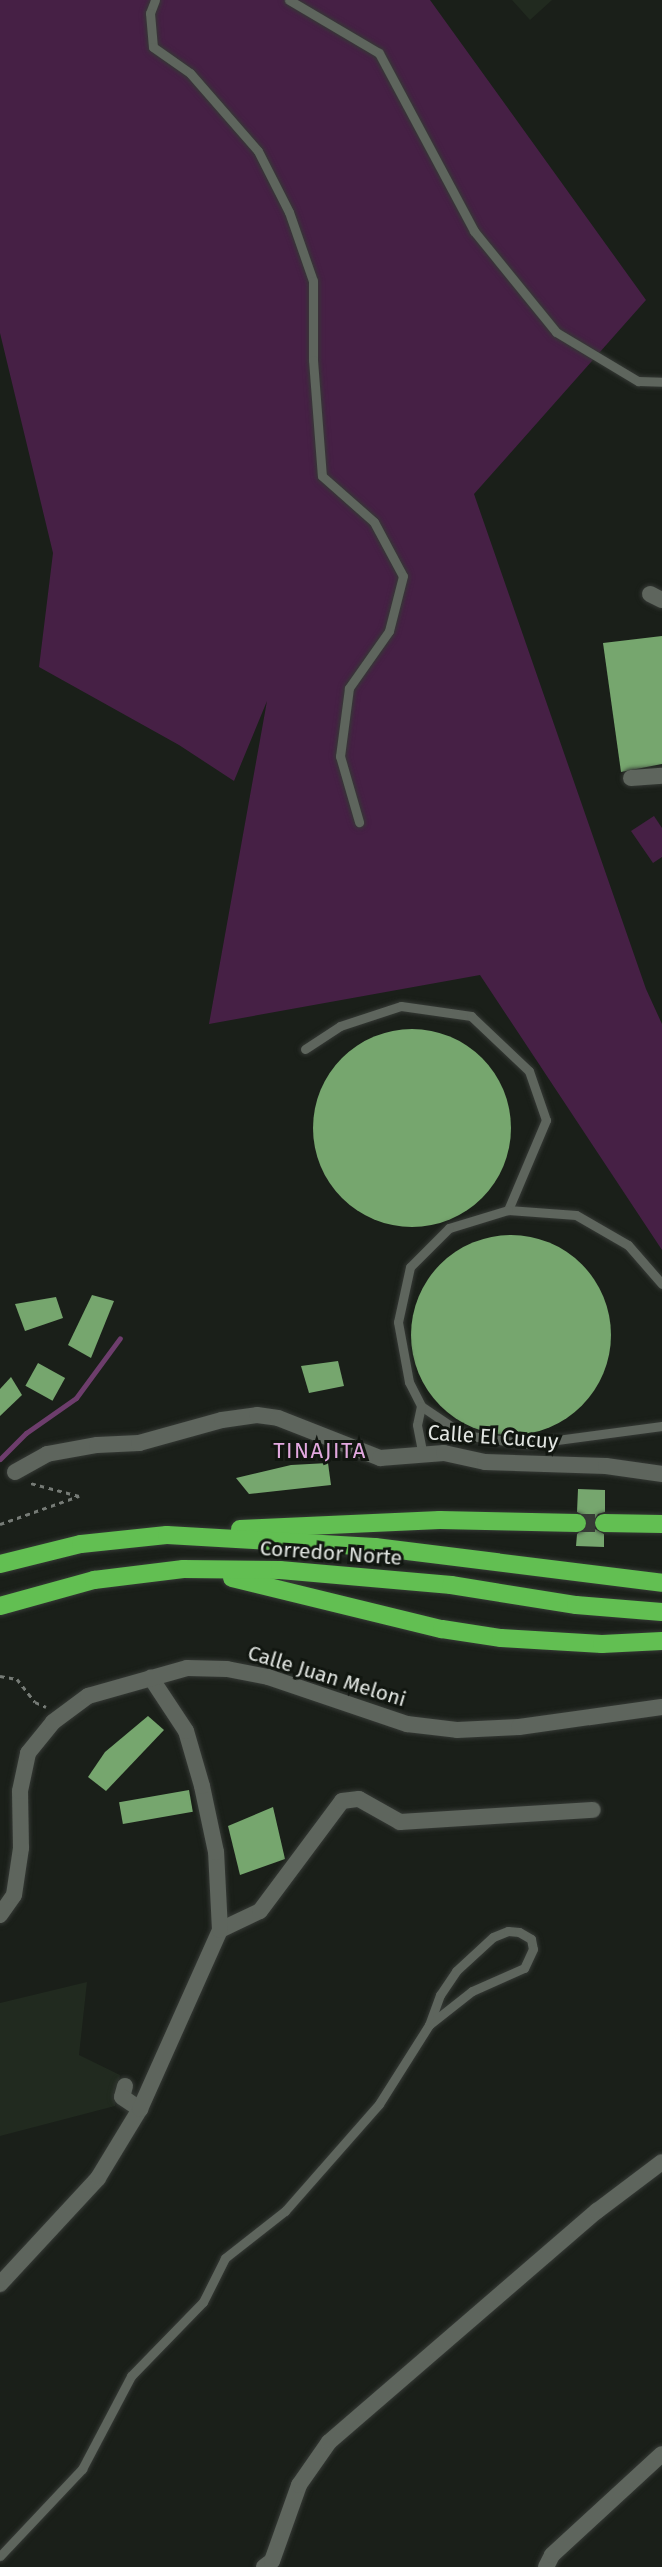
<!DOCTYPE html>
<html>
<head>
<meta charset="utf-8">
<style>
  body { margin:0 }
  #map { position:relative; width:662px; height:2567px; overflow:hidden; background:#1a1f19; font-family:"Fira Sans",sans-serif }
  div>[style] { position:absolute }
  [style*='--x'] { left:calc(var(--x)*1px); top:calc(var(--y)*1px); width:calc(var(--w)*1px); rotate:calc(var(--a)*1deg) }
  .built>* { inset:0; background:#212a1f }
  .green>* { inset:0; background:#462045 }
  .stream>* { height:5px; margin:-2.5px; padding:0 2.5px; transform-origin:2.5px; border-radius:2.5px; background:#6d3d6c }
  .building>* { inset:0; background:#76a66e; transform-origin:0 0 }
  .round { border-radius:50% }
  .motorway-tunnel>* { height:18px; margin-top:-9px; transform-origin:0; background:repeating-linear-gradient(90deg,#383d37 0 18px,transparent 0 27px) }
  .path>* { height:3px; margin-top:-1.5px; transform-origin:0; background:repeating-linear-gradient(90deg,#767b76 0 4.5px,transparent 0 9px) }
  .roads { filter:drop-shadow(0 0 2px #353935) drop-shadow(0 0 2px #353935) }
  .service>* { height:9px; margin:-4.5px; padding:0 4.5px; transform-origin:4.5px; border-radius:4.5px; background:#5e655d }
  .minor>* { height:16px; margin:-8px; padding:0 8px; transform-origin:8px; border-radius:8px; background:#5e655d }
  .secondary>* { height:16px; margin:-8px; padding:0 8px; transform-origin:8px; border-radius:8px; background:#5e655d }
  .motorway>* { height:18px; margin:-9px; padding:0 9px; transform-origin:9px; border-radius:9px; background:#62bf52 }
  span { translate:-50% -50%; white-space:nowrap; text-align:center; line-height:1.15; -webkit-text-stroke:6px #111610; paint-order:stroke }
  .street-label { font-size:21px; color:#e1e5e1 }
  .neighbourhood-label { font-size:22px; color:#e2a8df; letter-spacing:1.5px }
</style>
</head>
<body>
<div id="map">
  <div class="built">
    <i style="clip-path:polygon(512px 0,552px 0,530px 20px)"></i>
    <i style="clip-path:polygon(87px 1982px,79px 2055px,120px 2075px,115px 2106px,0 2136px,0 2003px)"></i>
  </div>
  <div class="green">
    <i style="clip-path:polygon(0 0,430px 0,646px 300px,474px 494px,646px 989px,662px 1024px,662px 1250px,480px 975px,209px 1024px,267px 701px,234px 781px,179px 745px,39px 667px,53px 553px,0 333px)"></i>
    <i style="clip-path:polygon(654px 816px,662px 828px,662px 857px,653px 863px,631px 831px)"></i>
  </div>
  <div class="stream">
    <i style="--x:0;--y:1459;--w:37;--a:-45"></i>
    <i style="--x:26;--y:1433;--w:61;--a:-35"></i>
    <i style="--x:76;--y:1398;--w:74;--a:-53.7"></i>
  </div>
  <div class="building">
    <i style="clip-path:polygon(662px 636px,662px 764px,621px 772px,603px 643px)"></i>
    <i class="round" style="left:313px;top:1029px;width:198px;height:198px"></i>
    <i class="round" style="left:411px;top:1235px;width:200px;height:200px"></i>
    <i style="clip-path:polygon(92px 1295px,114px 1301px,91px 1358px,68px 1345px)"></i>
    <i style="clip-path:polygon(56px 1297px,63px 1318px,25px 1331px,15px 1304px)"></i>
    <i style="clip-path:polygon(338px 1361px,344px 1386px,309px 1393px,301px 1366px)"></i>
    <i style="left:38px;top:1363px;width:31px;height:26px;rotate:29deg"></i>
    <i style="clip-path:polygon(11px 1377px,22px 1395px,0 1416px,0 1389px)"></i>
    <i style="clip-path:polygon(328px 1463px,331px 1485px,249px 1494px,236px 1478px,291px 1465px)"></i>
    <i style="clip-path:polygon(578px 1489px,605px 1490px,605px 1512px,598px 1514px,593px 1522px,595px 1529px,604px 1534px,604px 1547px,576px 1546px,577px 1534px,588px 1524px,587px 1517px,577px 1512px)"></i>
    <i style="clip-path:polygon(148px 1716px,164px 1730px,106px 1791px,88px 1777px,105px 1752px)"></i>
    <i style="left:189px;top:1790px;width:22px;height:71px;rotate:80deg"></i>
    <i style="clip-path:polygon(273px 1807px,285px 1859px,240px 1875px,228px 1826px)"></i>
  </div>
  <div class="motorway-tunnel">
    <i style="--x:577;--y:1523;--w:27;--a:0"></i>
  </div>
  <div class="path">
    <i style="--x:0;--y:1524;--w:84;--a:-19.5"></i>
    <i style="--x:79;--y:1496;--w:51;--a:-165.1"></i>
    <i style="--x:0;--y:1676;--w:17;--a:10"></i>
    <i style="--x:17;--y:1679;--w:29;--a:52"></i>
    <i style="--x:35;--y:1702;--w:12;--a:24"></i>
  </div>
  <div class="roads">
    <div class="service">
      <i style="--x:155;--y:0;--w:14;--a:111"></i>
      <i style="--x:150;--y:13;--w:34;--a:85"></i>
      <i style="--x:153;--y:47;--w:45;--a:35.1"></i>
      <i style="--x:190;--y:73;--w:103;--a:48.9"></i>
      <i style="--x:258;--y:151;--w:68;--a:63.1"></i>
      <i style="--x:289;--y:212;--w:73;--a:70.8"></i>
      <i style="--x:313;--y:281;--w:79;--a:90"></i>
      <i style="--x:313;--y:360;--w:116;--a:85.6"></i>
      <i style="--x:322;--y:476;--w:69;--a:41.5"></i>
      <i style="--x:374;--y:522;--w:61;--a:61.8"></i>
      <i style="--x:403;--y:576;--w:57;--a:104.3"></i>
      <i style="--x:389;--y:631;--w:70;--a:125.1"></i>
      <i style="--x:349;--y:688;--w:69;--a:97.5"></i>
      <i style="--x:340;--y:756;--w:69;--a:73.9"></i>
      <i style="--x:289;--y:0;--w:104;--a:30.5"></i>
      <i style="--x:379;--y:53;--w:202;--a:61.9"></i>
      <i style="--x:474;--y:231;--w:130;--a:50.9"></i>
      <i style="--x:556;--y:332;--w:96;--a:30.9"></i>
      <i style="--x:638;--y:381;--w:24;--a:2"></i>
      <i style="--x:305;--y:1049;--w:42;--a:-33.3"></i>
      <i style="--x:340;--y:1026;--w:64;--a:-18.2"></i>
      <i style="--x:401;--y:1006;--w:71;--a:8.1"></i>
      <i style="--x:471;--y:1016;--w:80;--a:43.5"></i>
      <i style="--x:529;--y:1071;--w:52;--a:70.9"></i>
      <i style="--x:546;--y:1120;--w:98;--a:112.9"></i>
      <i style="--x:662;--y:1284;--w:52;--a:-131.1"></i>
      <i style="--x:628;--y:1245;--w:60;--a:-150"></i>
      <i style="--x:576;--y:1215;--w:68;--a:-175.8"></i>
      <i style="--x:508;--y:1210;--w:62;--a:163"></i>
      <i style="--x:449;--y:1228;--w:55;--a:135"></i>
      <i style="--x:410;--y:1267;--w:56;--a:102.3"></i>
      <i style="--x:398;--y:1322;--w:61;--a:79.6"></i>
      <i style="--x:409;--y:1382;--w:27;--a:63"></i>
      <i style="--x:421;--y:1406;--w:52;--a:34"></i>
      <i style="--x:464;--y:1435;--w:64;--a:8.1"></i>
      <i style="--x:527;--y:1444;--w:136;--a:-7.6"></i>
      <i style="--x:421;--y:1406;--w:19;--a:102"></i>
      <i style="--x:417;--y:1425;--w:31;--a:79"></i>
      <i style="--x:0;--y:2556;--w:120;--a:-46.7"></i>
      <i style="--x:82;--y:2469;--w:105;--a:-62.2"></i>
      <i style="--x:131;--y:2376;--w:103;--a:-45.8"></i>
      <i style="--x:203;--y:2302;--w:49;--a:-63.4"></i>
      <i style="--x:225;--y:2258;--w:76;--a:-38.1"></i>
      <i style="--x:285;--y:2211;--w:142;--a:-48.7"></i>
      <i style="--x:379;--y:2104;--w:93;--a:-57.7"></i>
      <i style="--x:429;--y:2025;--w:32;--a:-70"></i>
      <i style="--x:440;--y:1995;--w:29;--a:-56"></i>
      <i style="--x:456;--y:1971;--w:50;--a:-42.6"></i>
      <i style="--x:493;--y:1937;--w:16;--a:-22"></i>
      <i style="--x:508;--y:1931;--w:11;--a:5"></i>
      <i style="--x:519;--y:1932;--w:14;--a:30"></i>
      <i style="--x:531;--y:1939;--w:10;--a:79"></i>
      <i style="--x:533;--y:1949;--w:21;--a:115"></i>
      <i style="--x:524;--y:1968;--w:57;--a:156.1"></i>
      <i style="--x:472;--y:1991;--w:55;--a:141.7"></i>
    </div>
    <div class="minor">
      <i style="--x:650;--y:594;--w:13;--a:27"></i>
      <i style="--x:631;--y:778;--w:31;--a:-4"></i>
      <i style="--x:15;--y:1472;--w:37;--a:-29"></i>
      <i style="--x:47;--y:1454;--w:51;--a:-10.2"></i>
      <i style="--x:97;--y:1445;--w:42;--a:-2.7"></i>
      <i style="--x:139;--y:1443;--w:86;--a:-15.5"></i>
      <i style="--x:222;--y:1420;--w:35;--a:-8"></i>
      <i style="--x:257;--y:1415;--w:21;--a:8"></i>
      <i style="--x:278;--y:1418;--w:110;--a:21.4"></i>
      <i style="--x:380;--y:1458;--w:64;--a:-4.5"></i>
      <i style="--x:444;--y:1453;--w:42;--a:12.4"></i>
      <i style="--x:485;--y:1462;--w:121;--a:1.9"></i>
      <i style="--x:606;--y:1466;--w:57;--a:8.1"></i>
      <i style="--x:220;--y:1930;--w:44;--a:-25.4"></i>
      <i style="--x:260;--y:1911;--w:137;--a:-53.3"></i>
      <i style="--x:342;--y:1801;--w:17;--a:-7"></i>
      <i style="--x:359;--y:1799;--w:47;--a:29.3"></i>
      <i style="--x:400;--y:1822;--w:193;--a:-3.6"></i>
      <i style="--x:125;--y:2086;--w:11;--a:105"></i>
      <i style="--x:122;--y:2097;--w:22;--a:34"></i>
      <i style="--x:0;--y:2284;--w:144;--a:-47.2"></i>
      <i style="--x:98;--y:2178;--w:81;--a:-58.7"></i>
      <i style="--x:140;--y:2109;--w:196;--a:-65.9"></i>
      <i style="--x:220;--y:1930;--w:78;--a:-92.9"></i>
      <i style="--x:216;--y:1852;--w:67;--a:-102"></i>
      <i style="--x:202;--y:1786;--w:57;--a:-106.2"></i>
      <i style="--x:186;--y:1731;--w:64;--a:-123.4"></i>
      <i style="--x:264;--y:2567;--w:10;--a:-37"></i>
      <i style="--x:272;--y:2561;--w:81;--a:-70.4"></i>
      <i style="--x:299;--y:2485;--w:52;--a:-55.1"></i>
      <i style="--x:329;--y:2442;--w:354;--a:-40.8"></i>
      <i style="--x:597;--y:2211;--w:81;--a:-37"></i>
      <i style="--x:546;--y:2567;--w:13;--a:-63"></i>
      <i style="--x:552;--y:2555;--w:149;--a:-42.6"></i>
    </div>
    <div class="secondary">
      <i style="--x:0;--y:1915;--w:24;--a:-55"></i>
      <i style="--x:14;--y:1895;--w:48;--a:-81.5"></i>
      <i style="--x:21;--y:1848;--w:57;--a:-91"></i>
      <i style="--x:20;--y:1791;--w:39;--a:-78"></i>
      <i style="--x:28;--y:1753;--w:40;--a:-51"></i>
      <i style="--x:53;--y:1722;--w:44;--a:-36.6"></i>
      <i style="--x:88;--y:1696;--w:103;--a:-15.8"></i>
      <i style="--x:187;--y:1668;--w:40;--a:1.4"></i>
      <i style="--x:227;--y:1669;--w:42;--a:11"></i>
      <i style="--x:268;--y:1677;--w:147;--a:18.7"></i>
      <i style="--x:407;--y:1724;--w:50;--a:6.8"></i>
      <i style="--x:457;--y:1730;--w:62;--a:-2.8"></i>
      <i style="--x:519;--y:1727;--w:144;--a:-8"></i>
    </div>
    <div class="motorway">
      <i style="--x:604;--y:1523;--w:58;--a:1"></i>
      <i style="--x:240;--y:1529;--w:200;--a:-2.6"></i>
      <i style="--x:440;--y:1520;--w:137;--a:1.3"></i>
      <i style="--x:0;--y:1564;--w:83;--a:-13.9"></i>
      <i style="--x:81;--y:1544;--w:86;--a:-6"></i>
      <i style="--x:167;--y:1535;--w:208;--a:3.3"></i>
      <i style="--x:375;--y:1547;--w:289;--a:7.1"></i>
      <i style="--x:232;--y:1578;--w:216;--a:13.7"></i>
      <i style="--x:442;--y:1629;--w:60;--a:8.7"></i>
      <i style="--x:501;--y:1638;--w:101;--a:3.4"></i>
      <i style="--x:602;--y:1644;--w:60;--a:-2.9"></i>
      <i style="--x:0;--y:1606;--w:98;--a:-15.5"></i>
      <i style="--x:94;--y:1580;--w:90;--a:-7"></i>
      <i style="--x:183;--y:1569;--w:97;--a:0.6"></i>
      <i style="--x:280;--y:1570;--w:172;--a:5"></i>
      <i style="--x:451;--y:1585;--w:127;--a:9.1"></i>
      <i style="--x:576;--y:1605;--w:86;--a:4.7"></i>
    </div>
  </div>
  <div class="street-label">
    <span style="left:493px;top:1437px;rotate:4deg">Calle El Cucuy</span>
    <span style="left:331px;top:1553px;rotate:4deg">Corredor Norte</span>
    <span style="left:327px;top:1676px;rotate:17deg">Calle Juan Meloni</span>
  </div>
  <div class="neighbourhood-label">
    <span style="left:320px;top:1451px">TINAJITA</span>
  </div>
</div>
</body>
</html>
